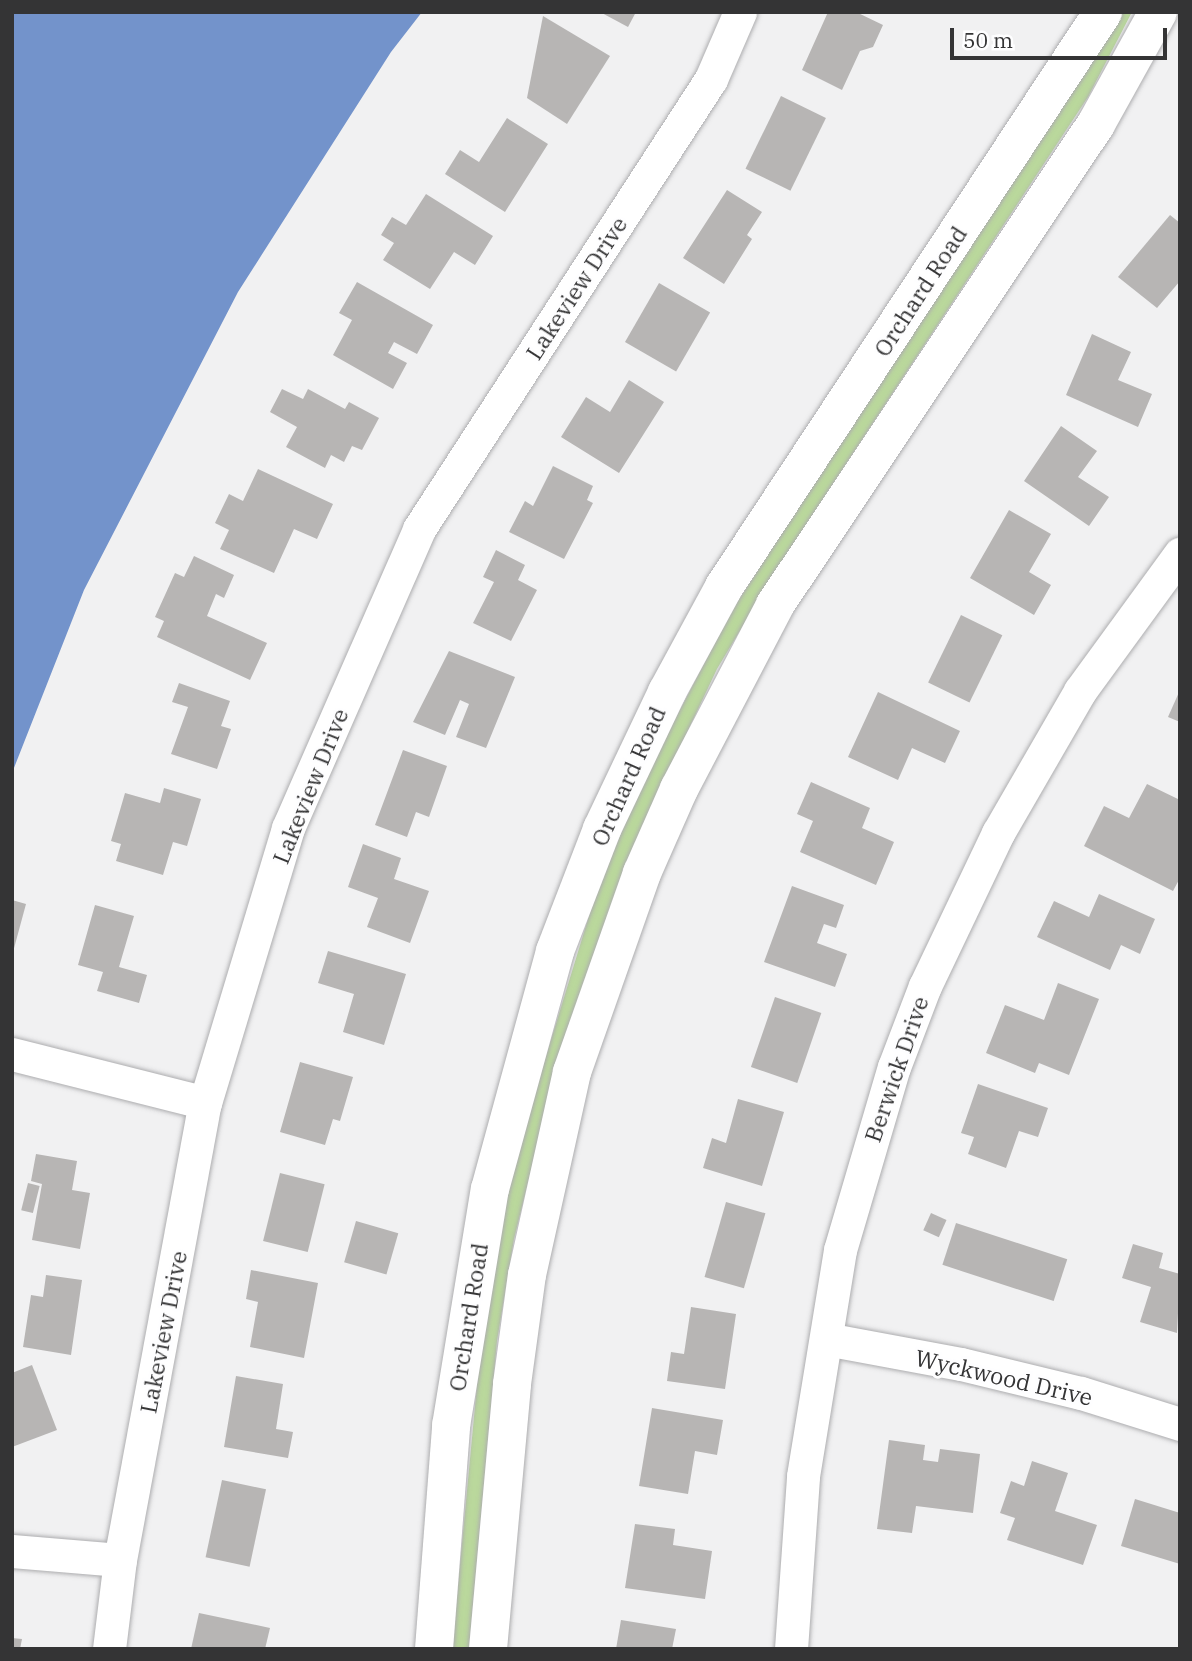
<!DOCTYPE html>
<html>
<head>
<meta charset="utf-8">
<style>
  body { margin:0 }
  #map { position:relative; width:1192px; height:1661px; overflow:hidden; background:#f1f1f2; font-family:"IBM Plex Serif",serif }
  div>[style] { position:absolute }
  [style*='--x'] { left:calc(var(--x)*1px); top:calc(var(--y)*1px); width:calc(var(--w)*1px); rotate:calc(var(--a)*1deg) }
  .green>* { inset:0; background:#bad89c }
  .water>* { inset:0; background:#7393cb }
  .building>* { inset:0; background:#b7b5b4; transform-origin:0 0 }
  .roads { filter:drop-shadow(0 0 2px #adadaf) drop-shadow(0 0 2px #adadaf) }
  .minor>* { height:33px; margin:-16.5px; padding:0 16.5px; transform-origin:16.5px; border-radius:16.5px; background:#fff }
  .primary>* { height:38px; margin:-19px; padding:0 19px; transform-origin:19px; border-radius:19px; background:#fff }
  span { translate:-50% -50%; white-space:nowrap; text-align:center; line-height:1.15; -webkit-text-stroke:6px #fefeff; paint-order:stroke }
  .street-label { font-size:23px; color:#343435 }
  .frame { position:absolute; inset:0; border:14px solid #343435; pointer-events:none }
  .scale { position:absolute; left:950px; top:28px; width:217px; height:32px; box-sizing:border-box; border:4px solid #343435; border-top:0; padding-left:9px; font-size:21px; line-height:24px; white-space:nowrap; color:#343435; -webkit-text-stroke:5px #fefeff; paint-order:stroke }
</style>
</head>
<body>
<div id="map">
  <div class="green">
    <i style="clip-path:polygon(1118px 12px,1132px 12px,1088px 97px,778px 567px,717px 669px,639px 834px,560px 1053px,514px 1239px,497px 1341px,469px 1649px,452px 1649px,484px 1311px,516px 1154px,596px 893px,644px 779px,731px 612px)"></i>
  </div>
  <div class="water">
    <i style="clip-path:polygon(12px 12px,422px 12px,391px 52px,238px 292px,84px 590px,12px 773px)"></i>
  </div>
  <div class="building">
    <i style="clip-path:polygon(600px 12px,636px 12px,628px 27px)"></i>
    <i style="clip-path:polygon(828px 12px,856px 12px,883px 25px,873px 47px,860px 51px,842px 90px,802px 70px)"></i>
    <i style="clip-path:polygon(543px 16px,610px 56px,567px 124px,527px 98px)"></i>
    <i style="left:781px;top:96px;width:50px;height:81px;rotate:26deg"></i>
    <i style="clip-path:polygon(507px 118px,548px 144px,505px 212px,445px 174px,460px 150px,479px 162px)"></i>
    <i style="clip-path:polygon(727px 190px,762px 212px,747px 235px,752px 239px,724px 284px,683px 258px)"></i>
    <i style="clip-path:polygon(426px 194px,493px 236px,475px 265px,454px 252px,430px 289px,383px 260px,394px 243px,381px 235px,392px 217px,406px 225px)"></i>
    <i style="clip-path:polygon(1170px 215px,1180px 223px,1180px 281px,1157px 308px,1118px 277px)"></i>
    <i style="clip-path:polygon(357px 282px,433px 325px,417px 354px,394px 342px,388px 353px,407px 363px,393px 389px,333px 355px,352px 320px,339px 313px)"></i>
    <i style="left:659px;top:283px;width:59px;height:68px;rotate:30deg"></i>
    <i style="clip-path:polygon(1092px 334px,1131px 352px,1118px 380px,1152px 394px,1138px 427px,1066px 395px)"></i>
    <i style="clip-path:polygon(629px 380px,664px 402px,619px 473px,561px 437px,586px 397px,610px 412px)"></i>
    <i style="clip-path:polygon(282px 389px,303px 399px,308px 389px,345px 409px,349px 402px,379px 418px,362px 450px,352px 446px,344px 462px,331px 455px,325px 468px,286px 447px,297px 427px,270px 412px)"></i>
    <i style="clip-path:polygon(1061px 426px,1097px 451px,1078px 477px,1109px 497px,1089px 526px,1024px 481px)"></i>
    <i style="clip-path:polygon(553px 466px,593px 486px,587px 500px,593px 503px,564px 559px,509px 532px,525px 501px,533px 506px)"></i>
    <i style="clip-path:polygon(258px 469px,333px 504px,317px 539px,294px 529px,274px 573px,220px 549px,229px 530px,215px 523px,229px 494px,243px 501px)"></i>
    <i style="clip-path:polygon(1009px 510px,1051px 534px,1029px 572px,1051px 585px,1034px 615px,970px 578px)"></i>
    <i style="clip-path:polygon(496px 550px,525px 565px,518px 580px,537px 590px,511px 641px,473px 623px,494px 582px,483px 577px)"></i>
    <i style="clip-path:polygon(194px 556px,234px 575px,224px 598px,216px 594px,207px 616px,267px 643px,250px 680px,157px 637px,164px 621px,155px 617px,175px 573px,184px 577px)"></i>
    <i style="left:961px;top:615px;width:46px;height:75px;rotate:26deg"></i>
    <i style="clip-path:polygon(449px 651px,515px 677px,486px 748px,456px 737px,469px 704px,460px 700px,445px 735px,413px 722px)"></i>
    <i style="clip-path:polygon(179px 683px,230px 701px,221px 726px,231px 729px,217px 769px,171px 754px,188px 707px,172px 702px)"></i>
    <i style="clip-path:polygon(1180px 690px,1180px 722px,1168px 717px)"></i>
    <i style="clip-path:polygon(878px 692px,960px 731px,945px 763px,912px 748px,898px 780px,848px 757px)"></i>
    <i style="clip-path:polygon(403px 750px,447px 766px,429px 817px,416px 812px,407px 837px,375px 825px)"></i>
    <i style="clip-path:polygon(811px 782px,870px 808px,862px 828px,894px 842px,876px 885px,800px 852px,813px 821px,797px 814px)"></i>
    <i style="clip-path:polygon(1147px 784px,1180px 800px,1180px 878px,1173px 891px,1084px 846px,1104px 806px,1129px 818px)"></i>
    <i style="clip-path:polygon(164px 788px,201px 799px,187px 846px,173px 842px,163px 875px,116px 861px,121px 844px,111px 841px,125px 793px,160px 803px)"></i>
    <i style="clip-path:polygon(363px 844px,401px 858px,394px 879px,429px 891px,410px 943px,367px 927px,378px 898px,348px 887px)"></i>
    <i style="clip-path:polygon(792px 886px,844px 905px,836px 928px,824px 924px,817px 943px,847px 954px,835px 987px,764px 962px)"></i>
    <i style="clip-path:polygon(1099px 894px,1155px 919px,1140px 954px,1121px 945px,1110px 970px,1037px 937px,1054px 901px,1089px 917px)"></i>
    <i style="clip-path:polygon(12px 900px,26px 904px,13px 952px,12px 952px)"></i>
    <i style="clip-path:polygon(95px 905px,134px 916px,119px 967px,147px 975px,139px 1003px,97px 991px,103px 972px,78px 965px)"></i>
    <i style="clip-path:polygon(328px 951px,406px 974px,384px 1045px,343px 1032px,354px 994px,318px 983px)"></i>
    <i style="clip-path:polygon(1058px 983px,1099px 999px,1069px 1075px,1039px 1063px,1035px 1073px,986px 1053px,1005px 1005px,1044px 1020px)"></i>
    <i style="left:775px;top:997px;width:49px;height:74px;rotate:19deg"></i>
    <i style="clip-path:polygon(300px 1062px,353px 1077px,340px 1121px,333px 1119px,325px 1145px,280px 1132px)"></i>
    <i style="clip-path:polygon(978px 1084px,1048px 1108px,1038px 1137px,1019px 1131px,1006px 1168px,968px 1154px,974px 1137px,961px 1133px)"></i>
    <i style="clip-path:polygon(738px 1099px,784px 1112px,762px 1186px,703px 1168px,712px 1138px,726px 1143px)"></i>
    <i style="clip-path:polygon(36px 1154px,77px 1161px,72px 1190px,90px 1193px,80px 1249px,32px 1240px,42px 1184px,31px 1181px)"></i>
    <i style="left:280px;top:1173px;width:46px;height:70px;rotate:14deg"></i>
    <i style="left:28px;top:1183px;width:12px;height:28px;rotate:14deg"></i>
    <i style="left:726px;top:1202px;width:41px;height:78px;rotate:16deg"></i>
    <i style="left:931px;top:1213px;width:17px;height:19px;rotate:24deg"></i>
    <i style="left:356px;top:1221px;width:44px;height:43px;rotate:16deg"></i>
    <i style="left:956px;top:1223px;width:117px;height:44px;rotate:18deg"></i>
    <i style="clip-path:polygon(1133px 1244px,1163px 1253px,1159px 1268px,1180px 1274px,1177px 1333px,1140px 1322px,1151px 1287px,1122px 1278px)"></i>
    <i style="clip-path:polygon(251px 1270px,318px 1283px,304px 1358px,250px 1347px,258px 1302px,246px 1299px)"></i>
    <i style="clip-path:polygon(46px 1275px,82px 1280px,71px 1355px,23px 1347px,31px 1295px,43px 1297px)"></i>
    <i style="clip-path:polygon(691px 1307px,736px 1314px,725px 1389px,667px 1381px,671px 1352px,684px 1354px)"></i>
    <i style="clip-path:polygon(32px 1365px,57px 1430px,12px 1447px,12px 1373px)"></i>
    <i style="clip-path:polygon(236px 1376px,283px 1384px,276px 1429px,293px 1432px,288px 1458px,224px 1447px)"></i>
    <i style="clip-path:polygon(652px 1408px,723px 1420px,717px 1455px,695px 1451px,688px 1494px,639px 1486px)"></i>
    <i style="clip-path:polygon(889px 1440px,925px 1445px,923px 1460px,938px 1462px,940px 1449px,980px 1454px,973px 1513px,916px 1506px,912px 1533px,877px 1529px)"></i>
    <i style="clip-path:polygon(1032px 1461px,1068px 1473px,1055px 1511px,1097px 1525px,1083px 1565px,1007px 1540px,1015px 1518px,1000px 1513px,1011px 1481px,1024px 1486px)"></i>
    <i style="left:222px;top:1480px;width:45px;height:79px;rotate:12deg"></i>
    <i style="clip-path:polygon(1135px 1499px,1180px 1513px,1180px 1564px,1121px 1546px)"></i>
    <i style="clip-path:polygon(635px 1524px,675px 1529px,673px 1545px,712px 1551px,705px 1599px,625px 1588px)"></i>
    <i style="clip-path:polygon(199px 1613px,270px 1628px,265px 1649px,191px 1649px)"></i>
    <i style="clip-path:polygon(621px 1620px,676px 1629px,672px 1649px,616px 1649px)"></i>
    <i style="clip-path:polygon(12px 1638px,22px 1639px,20px 1649px,12px 1649px)"></i>
  </div>
  <div class="roads">
    <div class="minor">
      <i style="--x:12;--y:1054;--w:199;--a:14.2"></i>
      <i style="--x:826;--y:1339;--w:137;--a:10.5"></i>
      <i style="--x:961;--y:1364;--w:123;--a:13.6"></i>
      <i style="--x:1081;--y:1393;--w:104;--a:17.4"></i>
      <i style="--x:12;--y:1551;--w:108;--a:4.8"></i>
      <i style="--x:109;--y:1649;--w:90;--a:-83"></i>
      <i style="--x:120;--y:1560;--w:465;--a:-79.5"></i>
      <i style="--x:205;--y:1103;--w:287;--a:-73.2"></i>
      <i style="--x:288;--y:828;--w:326;--a:-66.3"></i>
      <i style="--x:419;--y:529;--w:536;--a:-57.02"></i>
      <i style="--x:711;--y:79;--w:73;--a:-66.6"></i>
      <i style="--x:791;--y:1649;--w:173;--a:-86"></i>
      <i style="--x:803;--y:1476;--w:229;--a:-80.7"></i>
      <i style="--x:840;--y:1250;--w:191;--a:-73.6"></i>
      <i style="--x:894;--y:1067;--w:87;--a:-69.1"></i>
      <i style="--x:925;--y:986;--w:170;--a:-64.5"></i>
      <i style="--x:998;--y:833;--w:164;--a:-60"></i>
      <i style="--x:1080;--y:691;--w:170;--a:-53.9"></i>
    </div>
    <div class="primary">
      <i style="--x:434;--y:1649;--w:224;--a:-85.6"></i>
      <i style="--x:451;--y:1426;--w:240;--a:-80.7"></i>
      <i style="--x:490;--y:1189;--w:247;--a:-74.7"></i>
      <i style="--x:555;--y:951;--w:131;--a:-68.9"></i>
      <i style="--x:602;--y:829;--w:152;--a:-64.6"></i>
      <i style="--x:667;--y:692;--w:119;--a:-61.5"></i>
      <i style="--x:724;--y:587;--w:689;--a:-56.61"></i>
      <i style="--x:488;--y:1649;--w:266;--a:-84.8"></i>
      <i style="--x:512;--y:1384;--w:110;--a:-82.2"></i>
      <i style="--x:527;--y:1275;--w:208;--a:-77.5"></i>
      <i style="--x:572;--y:1072;--w:211;--a:-70.6"></i>
      <i style="--x:642;--y:873;--w:92;--a:-66.2"></i>
      <i style="--x:679;--y:789;--w:208;--a:-62.4"></i>
      <i style="--x:775;--y:605;--w:578;--a:-56.28"></i>
      <i style="--x:1096;--y:124;--w:128;--a:-61"></i>
    </div>
  </div>
  <div class="street-label">
    <span style="left:576px;top:288px;rotate:-57deg">Lakeview Drive</span>
    <span style="left:920px;top:291px;rotate:-57deg">Orchard Road</span>
    <span style="left:628px;top:776px;rotate:-66deg">Orchard Road</span>
    <span style="left:310px;top:786px;rotate:-68deg">Lakeview Drive</span>
    <span style="left:896px;top:1069px;rotate:-71deg">Berwick Drive</span>
    <span style="left:468px;top:1317px;rotate:-81deg">Orchard Road</span>
    <span style="left:163px;top:1332px;rotate:-79deg">Lakeview Drive</span>
    <span style="left:1004px;top:1377px;rotate:13deg">Wyckwood Drive</span>
  </div>
  <div class="frame"></div>
  <div class="scale">50 m</div>
</div>
</body>
</html>
